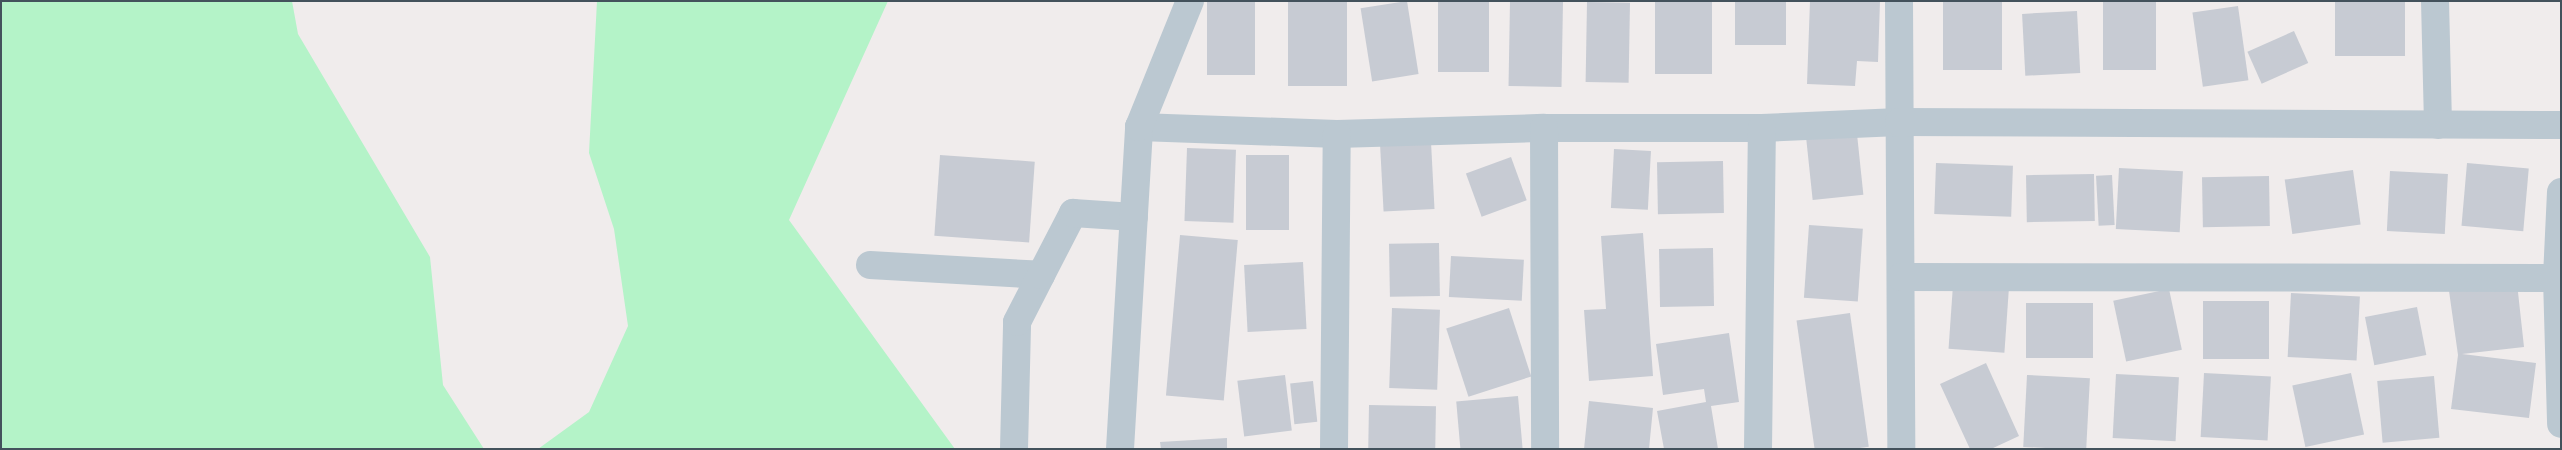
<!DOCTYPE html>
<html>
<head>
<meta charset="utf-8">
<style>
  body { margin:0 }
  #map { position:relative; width:2562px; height:450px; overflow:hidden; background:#f0ecec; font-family:"Roboto Condensed",sans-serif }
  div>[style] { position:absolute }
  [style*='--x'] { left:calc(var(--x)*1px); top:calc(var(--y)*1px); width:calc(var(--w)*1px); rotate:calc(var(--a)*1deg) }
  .green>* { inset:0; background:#b4f3c8 }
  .building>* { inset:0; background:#c7cbd3; transform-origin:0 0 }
  .minor>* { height:28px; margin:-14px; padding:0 14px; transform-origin:14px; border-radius:14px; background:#bbc8d1 }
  span { translate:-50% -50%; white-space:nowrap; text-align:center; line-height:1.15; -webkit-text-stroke:4.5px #fff; paint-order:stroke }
  .frame { position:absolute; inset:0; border:2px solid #43525c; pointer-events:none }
</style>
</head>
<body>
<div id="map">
  <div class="green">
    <i style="clip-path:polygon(1px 1px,292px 1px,298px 34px,430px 257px,443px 385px,484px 449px,1px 449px)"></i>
    <i style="clip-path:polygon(597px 1px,888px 1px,789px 220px,955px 449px,538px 449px,589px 412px,628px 326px,614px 229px,589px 153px)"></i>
  </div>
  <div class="building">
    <i style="left:1207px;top:1px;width:48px;height:74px"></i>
    <i style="left:1288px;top:1px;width:59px;height:85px"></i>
    <i style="left:1407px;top:1px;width:74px;height:47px;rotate:81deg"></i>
    <i style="left:1510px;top:1px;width:53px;height:85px;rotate:1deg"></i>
    <i style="left:1655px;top:1px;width:57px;height:73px"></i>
    <i style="left:1735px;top:1px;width:51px;height:44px"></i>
    <i style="clip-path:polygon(1810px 1px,1880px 1px,1878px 62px,1857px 61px,1855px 86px,1807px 84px)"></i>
    <i style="left:1943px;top:1px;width:59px;height:69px"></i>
    <i style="left:2103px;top:1px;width:53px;height:69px"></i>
    <i style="left:2335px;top:1px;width:70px;height:55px"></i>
    <i style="left:1489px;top:2px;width:70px;height:51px;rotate:90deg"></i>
    <i style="left:1587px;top:2px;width:43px;height:80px;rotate:1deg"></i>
    <i style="left:2238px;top:6px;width:75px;height:46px;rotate:82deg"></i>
    <i style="left:2077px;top:11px;width:62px;height:55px;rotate:87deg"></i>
    <i style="left:2294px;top:31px;width:35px;height:51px;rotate:66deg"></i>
    <i style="left:1857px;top:134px;width:61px;height:51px;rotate:84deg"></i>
    <i style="left:1431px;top:142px;width:67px;height:51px;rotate:87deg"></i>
    <i style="left:1187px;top:148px;width:49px;height:73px;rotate:2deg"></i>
    <i style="left:1614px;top:149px;width:37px;height:59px;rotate:3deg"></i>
    <i style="left:940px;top:155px;width:95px;height:81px;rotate:4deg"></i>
    <i style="left:1246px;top:155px;width:43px;height:75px"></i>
    <i style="left:1511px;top:157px;width:46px;height:48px;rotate:70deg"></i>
    <i style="left:1723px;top:161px;width:52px;height:66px;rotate:89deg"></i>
    <i style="left:1936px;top:163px;width:77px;height:51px;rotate:2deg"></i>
    <i style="left:2467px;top:163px;width:62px;height:63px;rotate:5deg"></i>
    <i style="left:2119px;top:168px;width:64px;height:61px;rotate:3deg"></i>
    <i style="left:2353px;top:170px;width:55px;height:69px;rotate:82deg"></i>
    <i style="left:2390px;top:171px;width:58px;height:60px;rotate:3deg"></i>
    <i style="left:2094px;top:174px;width:47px;height:68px;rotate:89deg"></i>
    <i style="left:2112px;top:175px;width:50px;height:16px;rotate:87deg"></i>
    <i style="left:2269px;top:176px;width:50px;height:67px;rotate:89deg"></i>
    <i style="left:1809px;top:225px;width:54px;height:73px;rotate:4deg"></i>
    <i style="clip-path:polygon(1643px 233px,1653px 376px,1589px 381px,1584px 310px,1606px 309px,1601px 236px)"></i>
    <i style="left:1180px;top:235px;width:58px;height:161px;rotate:5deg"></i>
    <i style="left:1439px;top:243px;width:53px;height:50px;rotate:89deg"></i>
    <i style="left:1713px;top:248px;width:58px;height:54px;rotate:89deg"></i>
    <i style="left:1451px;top:256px;width:73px;height:41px;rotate:3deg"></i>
    <i style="left:1303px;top:262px;width:67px;height:59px;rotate:87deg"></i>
    <i style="clip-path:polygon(2517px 283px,2524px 347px,2462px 354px,2536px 363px,2529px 418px,2451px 409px,2458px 355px,2449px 291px)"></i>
    <i style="left:1953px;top:285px;width:56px;height:64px;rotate:4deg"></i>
    <i style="left:2169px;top:289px;width:62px;height:57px;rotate:78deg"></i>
    <i style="left:2291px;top:293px;width:69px;height:64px;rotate:3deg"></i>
    <i style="left:2269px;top:301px;width:58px;height:66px;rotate:90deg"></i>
    <i style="left:2093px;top:303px;width:55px;height:67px;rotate:90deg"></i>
    <i style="left:2417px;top:307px;width:49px;height:53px;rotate:79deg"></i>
    <i style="left:1392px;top:308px;width:48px;height:80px;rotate:2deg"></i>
    <i style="left:1509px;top:308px;width:72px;height:66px;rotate:72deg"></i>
    <i style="left:1850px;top:313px;width:135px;height:54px;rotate:82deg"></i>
    <i style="clip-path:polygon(1729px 333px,1739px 402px,1711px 406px,1718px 449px,1664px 449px,1657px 411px,1706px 402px,1704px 389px,1663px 395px,1656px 344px)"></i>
    <i style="clip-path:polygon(1986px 363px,2019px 436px,1991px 449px,1970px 449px,1940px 384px)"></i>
    <i style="left:2204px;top:373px;width:67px;height:64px;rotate:3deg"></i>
    <i style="left:2351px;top:373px;width:63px;height:60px;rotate:78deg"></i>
    <i style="left:2116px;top:374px;width:63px;height:64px;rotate:3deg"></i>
    <i style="left:1285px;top:375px;width:56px;height:48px;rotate:83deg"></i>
    <i style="left:2027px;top:375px;width:63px;height:72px;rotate:3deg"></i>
    <i style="left:2434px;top:376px;width:62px;height:57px;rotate:85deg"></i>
    <i style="left:1313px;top:381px;width:41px;height:23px;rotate:84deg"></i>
    <i style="left:1518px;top:396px;width:53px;height:62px;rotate:85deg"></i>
    <i style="clip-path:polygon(1589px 401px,1653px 408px,1649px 449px,1584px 449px)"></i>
    <i style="left:1369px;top:405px;width:67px;height:44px;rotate:1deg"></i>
    <i style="clip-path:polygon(1227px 438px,1227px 449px,1161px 449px,1160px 442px)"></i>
  </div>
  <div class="minor">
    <i style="--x:1899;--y:1;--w:448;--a:89.7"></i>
    <i style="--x:2435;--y:1;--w:124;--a:88.6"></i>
    <i style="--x:1139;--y:127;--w:198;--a:2"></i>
    <i style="--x:1337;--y:134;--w:207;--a:-1.7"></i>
    <i style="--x:1544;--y:128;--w:218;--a:0"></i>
    <i style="--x:1762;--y:128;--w:137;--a:-2.5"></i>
    <i style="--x:1899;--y:122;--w:662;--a:0.26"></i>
    <i style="--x:1544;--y:128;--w:321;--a:89.8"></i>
    <i style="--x:2561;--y:192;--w:86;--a:92.7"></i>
    <i style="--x:2557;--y:278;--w:146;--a:88.4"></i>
    <i style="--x:870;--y:265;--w:171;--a:3.3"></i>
    <i style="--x:1901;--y:277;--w:656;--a:0.09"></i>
    <i style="--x:1014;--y:449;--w:127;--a:-88.6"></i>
    <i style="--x:1017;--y:322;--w:53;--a:-62.9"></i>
    <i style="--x:1041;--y:275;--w:70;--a:-62.7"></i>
    <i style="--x:1073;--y:213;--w:61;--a:3.8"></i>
    <i style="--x:1120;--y:449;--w:323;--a:-86.6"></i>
    <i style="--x:1139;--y:127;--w:136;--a:-68"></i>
    <i style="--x:1334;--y:449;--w:315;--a:-89.5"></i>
    <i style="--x:1758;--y:449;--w:321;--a:-89.3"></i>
  </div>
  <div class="frame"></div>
</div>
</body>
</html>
